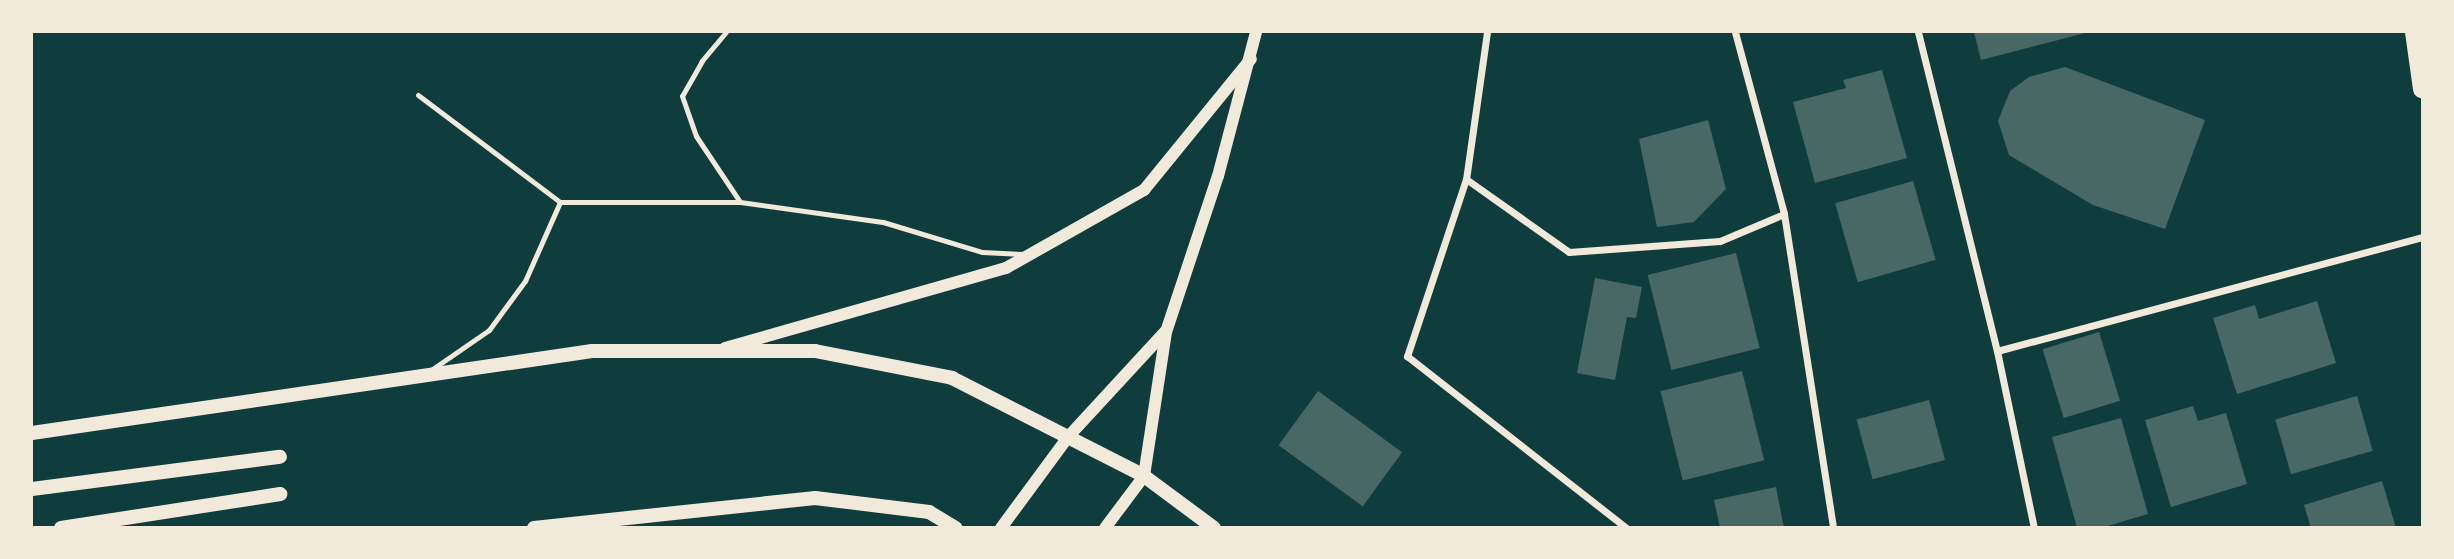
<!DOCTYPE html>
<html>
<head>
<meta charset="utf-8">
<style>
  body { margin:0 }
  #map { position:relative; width:2454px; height:559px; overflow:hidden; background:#0f3d3e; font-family:Quicksand,sans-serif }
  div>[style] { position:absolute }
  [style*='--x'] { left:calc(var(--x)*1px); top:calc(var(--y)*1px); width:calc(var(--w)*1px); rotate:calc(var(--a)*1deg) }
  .building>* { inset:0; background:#486865; transform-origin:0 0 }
  .service>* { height:5px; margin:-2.5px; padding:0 2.5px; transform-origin:2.5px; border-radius:2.5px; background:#f1e9da }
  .minor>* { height:7px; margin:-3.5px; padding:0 3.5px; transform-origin:3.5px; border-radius:3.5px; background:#f1e9da }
  .tertiary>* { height:12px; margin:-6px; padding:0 6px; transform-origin:6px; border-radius:6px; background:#f1e9da }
  .secondary>* { height:14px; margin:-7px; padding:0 7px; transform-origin:7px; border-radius:7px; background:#f1e9da }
  .primary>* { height:18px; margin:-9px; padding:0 9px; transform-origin:9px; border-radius:9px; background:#f1e9da }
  span { translate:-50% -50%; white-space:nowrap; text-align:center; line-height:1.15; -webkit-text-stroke:5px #f1e9da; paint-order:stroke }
  .frame { position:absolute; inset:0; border:33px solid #f1e9da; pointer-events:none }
</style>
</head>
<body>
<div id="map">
  <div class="building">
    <i style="clip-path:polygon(1974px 32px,2089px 32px,1981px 60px)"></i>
    <i style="clip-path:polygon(2065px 67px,2205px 120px,2165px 229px,2093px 205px,2009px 155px,1998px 121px,2010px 91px,2029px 77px)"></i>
    <i style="clip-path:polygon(1882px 70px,1907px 158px,1815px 183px,1793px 102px,1846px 88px,1843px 80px)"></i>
    <i style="clip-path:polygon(1708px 120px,1726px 189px,1694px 222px,1657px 227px,1639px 139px)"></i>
    <i style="left:1913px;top:181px;width:82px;height:81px;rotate:74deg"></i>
    <i style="left:1736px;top:253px;width:98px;height:91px;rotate:76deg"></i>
    <i style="clip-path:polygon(1595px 278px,1642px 287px,1636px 318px,1627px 317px,1615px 380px,1577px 373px)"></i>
    <i style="clip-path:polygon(2317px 301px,2336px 363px,2237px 394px,2213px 318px,2255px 305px,2259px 319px)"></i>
    <i style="left:2099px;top:332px;width:72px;height:59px;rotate:73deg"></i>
    <i style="left:1742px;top:371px;width:92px;height:84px;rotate:76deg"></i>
    <i style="left:1318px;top:391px;width:104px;height:67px;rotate:36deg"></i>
    <i style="left:2357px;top:396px;width:57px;height:85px;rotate:74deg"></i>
    <i style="left:1929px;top:400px;width:62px;height:75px;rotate:75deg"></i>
    <i style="clip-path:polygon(2193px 406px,2198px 421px,2226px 413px,2247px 484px,2171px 507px,2145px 420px)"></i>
    <i style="clip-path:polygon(2121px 418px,2148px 514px,2101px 528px,2077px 528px,2052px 437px)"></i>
    <i style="clip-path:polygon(2382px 481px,2396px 528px,2311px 528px,2304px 505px)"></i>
    <i style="clip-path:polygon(1776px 487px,1784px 528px,1720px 528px,1714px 500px)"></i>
  </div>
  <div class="service">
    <i style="--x:726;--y:32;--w:38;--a:130"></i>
    <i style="--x:702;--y:61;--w:40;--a:119.7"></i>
    <i style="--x:682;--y:96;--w:42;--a:70.7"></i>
    <i style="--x:696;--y:136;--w:79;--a:56.3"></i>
    <i style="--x:418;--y:95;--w:178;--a:37"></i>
    <i style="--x:560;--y:202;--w:180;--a:0"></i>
    <i style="--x:740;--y:202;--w:144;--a:8"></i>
    <i style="--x:883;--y:222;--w:103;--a:16.9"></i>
    <i style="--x:982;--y:252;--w:41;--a:2.8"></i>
    <i style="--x:431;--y:370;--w:70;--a:-34.6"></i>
    <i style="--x:489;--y:330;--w:61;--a:-53.7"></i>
    <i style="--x:525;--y:281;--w:86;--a:-66.1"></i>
  </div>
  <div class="minor">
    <i style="--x:1487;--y:32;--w:148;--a:98.1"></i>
    <i style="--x:1466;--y:179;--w:187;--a:108.4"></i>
    <i style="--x:1407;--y:356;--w:278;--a:38.1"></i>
    <i style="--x:1735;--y:32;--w:188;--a:74.9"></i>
    <i style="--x:1784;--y:214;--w:318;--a:81.1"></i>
    <i style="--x:1918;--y:32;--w:329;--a:76.1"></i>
    <i style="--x:1997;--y:351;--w:181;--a:78.2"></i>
    <i style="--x:1466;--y:179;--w:126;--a:35.3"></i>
    <i style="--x:1569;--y:252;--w:151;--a:-4.2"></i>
    <i style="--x:1720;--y:241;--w:69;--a:-22.9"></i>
    <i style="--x:1997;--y:351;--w:440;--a:-15"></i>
  </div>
  <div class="tertiary">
    <i style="--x:725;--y:348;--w:292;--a:-15.9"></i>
    <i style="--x:1006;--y:268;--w:159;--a:-29.5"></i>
    <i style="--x:1144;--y:190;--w:169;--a:-50.8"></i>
    <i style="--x:1001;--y:528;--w:113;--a:-53.6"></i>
    <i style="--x:1068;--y:437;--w:143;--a:-47.3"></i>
    <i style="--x:1105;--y:528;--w:65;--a:-53.1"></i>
    <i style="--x:1144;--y:476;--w:146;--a:-81.3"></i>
    <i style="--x:1166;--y:332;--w:164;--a:-71.6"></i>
    <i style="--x:1218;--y:176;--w:149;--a:-75.2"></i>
  </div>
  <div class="secondary">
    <i style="--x:32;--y:433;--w:566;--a:-8.33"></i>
    <i style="--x:592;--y:351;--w:223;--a:0"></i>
    <i style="--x:815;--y:351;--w:140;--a:11.1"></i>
    <i style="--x:952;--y:378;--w:216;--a:27"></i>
    <i style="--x:1144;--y:476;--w:87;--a:36.6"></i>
    <i style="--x:32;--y:489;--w:250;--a:-7.4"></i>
    <i style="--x:61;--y:528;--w:222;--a:-8.8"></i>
    <i style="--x:534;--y:528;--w:283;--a:-6.1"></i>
    <i style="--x:815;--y:498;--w:115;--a:7"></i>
    <i style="--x:929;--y:512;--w:31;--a:31"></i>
  </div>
  <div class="primary">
    <i style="--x:2414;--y:32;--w:58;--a:82"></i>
  </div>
  <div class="frame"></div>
</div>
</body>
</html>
